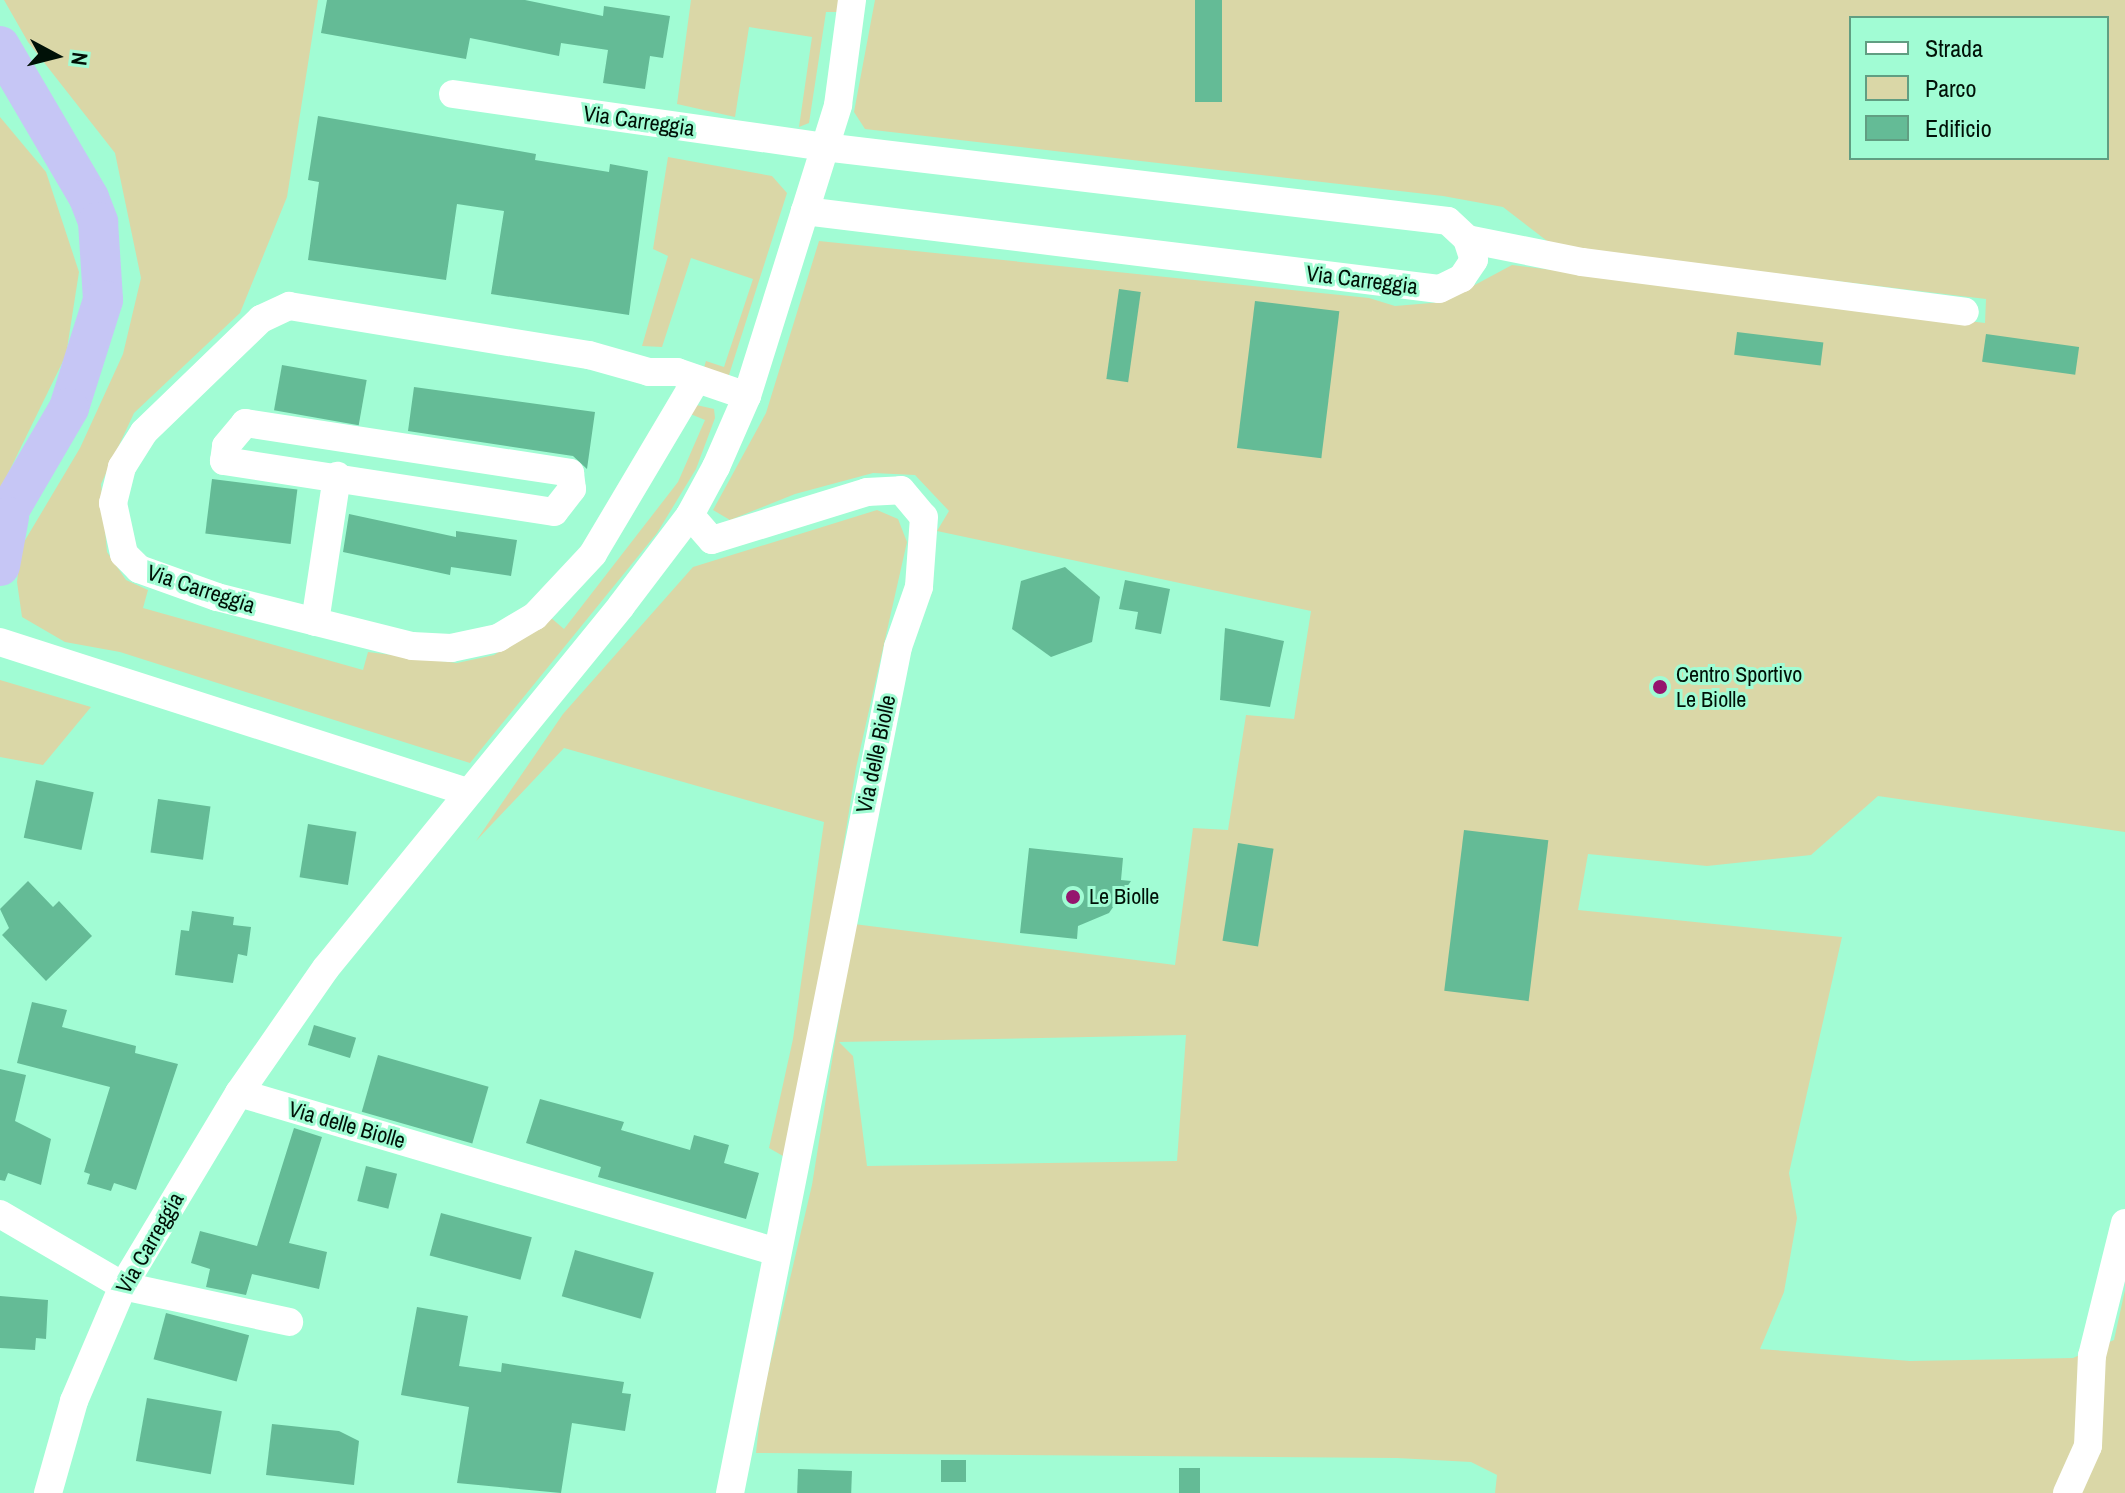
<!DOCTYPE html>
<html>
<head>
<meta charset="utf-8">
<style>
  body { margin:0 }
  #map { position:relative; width:2125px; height:1493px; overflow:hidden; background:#a1fcd4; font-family:"Archivo Narrow",sans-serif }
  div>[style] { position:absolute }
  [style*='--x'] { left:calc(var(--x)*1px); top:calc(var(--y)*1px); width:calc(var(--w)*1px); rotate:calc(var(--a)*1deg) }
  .green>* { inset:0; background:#dad7a7 }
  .building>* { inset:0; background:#64bb96; transform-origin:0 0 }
  .minor>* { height:28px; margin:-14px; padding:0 14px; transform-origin:14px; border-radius:14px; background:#fff }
  .highway>* { height:40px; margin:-20px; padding:0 20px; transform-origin:20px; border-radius:20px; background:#c6c6f5 }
  .dots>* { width:22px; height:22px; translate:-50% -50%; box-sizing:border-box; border:4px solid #a1fcd4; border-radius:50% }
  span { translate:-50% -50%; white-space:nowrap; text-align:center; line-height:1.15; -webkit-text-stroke:6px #a1fcd4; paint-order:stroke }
  .street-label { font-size:22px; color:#001107 }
  .poi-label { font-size:22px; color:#001107 }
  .left { translate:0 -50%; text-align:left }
  .legend { position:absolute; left:1849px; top:16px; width:260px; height:144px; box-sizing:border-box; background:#a1fcd4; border:2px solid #619e82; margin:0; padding:10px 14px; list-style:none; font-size:24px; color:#001107 }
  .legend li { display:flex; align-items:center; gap:16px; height:40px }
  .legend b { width:40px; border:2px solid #619e82 }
  .north { position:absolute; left:16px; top:16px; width:80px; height:80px; -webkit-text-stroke:6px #a1fcd4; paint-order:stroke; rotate:97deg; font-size:22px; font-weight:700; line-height:32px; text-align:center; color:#001107 }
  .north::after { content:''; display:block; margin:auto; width:28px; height:36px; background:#001107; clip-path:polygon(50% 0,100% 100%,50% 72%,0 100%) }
</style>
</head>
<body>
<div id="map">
  <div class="green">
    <i style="clip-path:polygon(4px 0,318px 0,287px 197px,240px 313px,134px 413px,101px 484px,107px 552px,126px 580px,148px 590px,143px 608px,363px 670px,368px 652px,457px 663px,494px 655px,550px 617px,564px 629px,678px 482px,705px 420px,688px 413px,692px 404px,714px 409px,715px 418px,696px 469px,657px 533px,470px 763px,120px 652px,65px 642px,22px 617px,17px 582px,21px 547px,80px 448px,123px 354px,141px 278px,115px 153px,28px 42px)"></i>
    <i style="clip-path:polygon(691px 0,839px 0,838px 12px,826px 12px,809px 123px,799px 127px,812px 37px,749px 27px,735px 117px,677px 104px)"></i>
    <i style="clip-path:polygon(evenodd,875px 0,2125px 0,2125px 832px,1878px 796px,1811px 855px,1707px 866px,1588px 854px,1578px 910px,1842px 937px,1789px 1173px,1797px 1218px,1784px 1292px,1760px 1349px,1910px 1361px,2073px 1358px,2114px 1340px,2125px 1290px,2125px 1493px,1495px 1493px,1497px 1475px,1471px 1462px,1397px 1458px,756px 1453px,762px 1398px,812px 1185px,854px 924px,1175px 965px,1193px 828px,1228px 830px,1246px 715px,1294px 719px,1311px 611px,937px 531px,949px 511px,915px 475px,873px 473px,795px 494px,730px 520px,713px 510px,766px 413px,819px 241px,1369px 298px,1395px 306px,1443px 302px,1512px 265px,1985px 323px,1986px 299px,1555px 247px,1503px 207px,1443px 196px,865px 129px,854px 112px,875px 0,1851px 18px,2107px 18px,2107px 158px,1851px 158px,1851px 18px,875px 0,1186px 1035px,1177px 1161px,867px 1166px,853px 1056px,839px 1042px,1186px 1035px)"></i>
    <i style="clip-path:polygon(0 117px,46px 172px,79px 272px,66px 355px,0 490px)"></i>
    <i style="clip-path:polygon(668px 157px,772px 176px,787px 193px,728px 378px,703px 371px,706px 361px,724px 367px,753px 279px,691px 258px,662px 347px,642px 346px,668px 256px,653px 249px)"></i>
    <i style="clip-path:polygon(877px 510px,898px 519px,907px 542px,856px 768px,811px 1047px,783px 1156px,769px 1148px,793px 1039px,824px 822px,564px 748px,476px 841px,563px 714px,693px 567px)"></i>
    <i style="clip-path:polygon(0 680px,91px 707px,43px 765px,0 757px)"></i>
  </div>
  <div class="building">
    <i style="clip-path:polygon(327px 0,525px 0,603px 16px,604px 6px,670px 16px,663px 58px,650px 56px,645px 89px,603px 83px,608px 50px,561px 43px,559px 56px,470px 38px,466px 59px,321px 33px)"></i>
    <i style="left:1195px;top:0;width:27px;height:102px"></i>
    <i style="clip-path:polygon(318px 116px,536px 154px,535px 160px,609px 172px,610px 164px,648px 171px,629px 315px,491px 294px,504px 211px,457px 204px,446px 280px,308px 260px,319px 182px,308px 180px)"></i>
    <i style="left:1119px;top:289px;width:22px;height:91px;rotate:8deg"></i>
    <i style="left:1255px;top:301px;width:85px;height:148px;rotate:7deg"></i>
    <i style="left:1737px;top:332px;width:87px;height:23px;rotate:7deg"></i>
    <i style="left:1986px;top:334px;width:94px;height:28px;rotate:8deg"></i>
    <i style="left:282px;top:365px;width:86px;height:46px;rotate:10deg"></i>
    <i style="clip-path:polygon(414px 387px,595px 412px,587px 469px,573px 456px,408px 431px)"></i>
    <i style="left:212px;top:479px;width:86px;height:55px;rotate:7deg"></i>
    <i style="clip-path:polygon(349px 514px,456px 537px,456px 531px,517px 540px,511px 576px,451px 567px,450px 575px,343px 552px)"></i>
    <i style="clip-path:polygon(1065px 567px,1100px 597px,1092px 642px,1051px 657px,1012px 629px,1021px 581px)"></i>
    <i style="clip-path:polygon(1125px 580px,1170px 589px,1161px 634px,1135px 629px,1138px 612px,1119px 609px)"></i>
    <i style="clip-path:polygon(1225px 628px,1284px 641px,1270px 707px,1220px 700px)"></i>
    <i style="left:36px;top:780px;width:59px;height:59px;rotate:12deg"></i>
    <i style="left:158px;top:799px;width:53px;height:54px;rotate:8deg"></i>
    <i style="left:308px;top:824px;width:49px;height:54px;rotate:9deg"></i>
    <i style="left:1464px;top:830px;width:85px;height:162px;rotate:7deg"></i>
    <i style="left:1238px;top:843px;width:36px;height:99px;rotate:9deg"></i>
    <i style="clip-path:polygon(1029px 848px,1123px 858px,1121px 880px,1131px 881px,1109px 913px,1078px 926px,1077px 939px,1020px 933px)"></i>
    <i style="clip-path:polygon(28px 881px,53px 907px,59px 901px,92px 936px,46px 981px,2px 935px,9px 928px,0 909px)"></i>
    <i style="clip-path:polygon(192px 911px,234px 917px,233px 925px,251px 927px,247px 956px,238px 954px,233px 983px,175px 975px,181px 930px,189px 931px)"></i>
    <i style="clip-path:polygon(32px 1002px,67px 1010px,62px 1027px,136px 1046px,135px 1053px,178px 1064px,136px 1190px,114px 1183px,111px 1191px,87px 1184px,90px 1174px,84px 1172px,110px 1087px,17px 1063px)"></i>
    <i style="left:314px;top:1025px;width:44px;height:21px;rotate:17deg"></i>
    <i style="left:378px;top:1055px;width:115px;height:59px;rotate:16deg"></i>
    <i style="clip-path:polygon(0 1069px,26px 1075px,15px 1121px,51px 1139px,41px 1185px,8px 1173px,5px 1181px,0 1180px)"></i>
    <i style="clip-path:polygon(540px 1099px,624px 1122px,621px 1130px,690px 1150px,694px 1135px,729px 1145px,724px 1163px,759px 1173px,746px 1219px,598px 1177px,601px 1167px,526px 1143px)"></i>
    <i style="clip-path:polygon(294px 1128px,322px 1137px,289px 1243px,327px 1252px,319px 1289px,252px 1274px,246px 1295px,206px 1287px,210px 1269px,191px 1263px,200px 1231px,257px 1246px)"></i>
    <i style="left:366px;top:1166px;width:32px;height:36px;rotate:14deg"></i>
    <i style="left:441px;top:1213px;width:94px;height:44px;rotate:15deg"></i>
    <i style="left:575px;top:1250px;width:82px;height:48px;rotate:16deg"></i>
    <i style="clip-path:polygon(0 1296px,48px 1300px,46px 1339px,36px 1338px,35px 1350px,0 1348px)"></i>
    <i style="clip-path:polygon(417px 1307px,468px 1316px,459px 1366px,501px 1372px,502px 1363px,624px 1382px,622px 1393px,631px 1394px,625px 1431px,572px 1423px,561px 1493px,457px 1483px,469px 1407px,401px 1395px)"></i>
    <i style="left:166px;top:1313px;width:86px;height:48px;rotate:15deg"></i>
    <i style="left:147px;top:1398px;width:76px;height:64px;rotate:10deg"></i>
    <i style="clip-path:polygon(272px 1424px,339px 1431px,359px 1441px,354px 1485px,266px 1475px)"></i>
    <i style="left:941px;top:1460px;width:25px;height:22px"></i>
    <i style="left:1179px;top:1468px;width:21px;height:25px"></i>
    <i style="left:798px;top:1469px;width:54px;height:24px;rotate:2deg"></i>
  </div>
  <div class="minor">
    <i style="--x:453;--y:94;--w:375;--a:8.1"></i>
    <i style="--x:824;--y:147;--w:628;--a:6.76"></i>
    <i style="--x:1448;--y:221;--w:26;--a:43"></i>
    <i style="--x:1467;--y:239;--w:22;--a:72"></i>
    <i style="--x:1474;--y:260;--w:22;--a:124"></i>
    <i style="--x:1462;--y:278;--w:25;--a:154"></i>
    <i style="--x:1439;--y:289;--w:639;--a:-172.99"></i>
    <i style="--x:1467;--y:239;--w:117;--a:11.3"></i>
    <i style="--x:1582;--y:262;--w:386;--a:7.4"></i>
    <i style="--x:695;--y:382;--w:200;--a:120.7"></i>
    <i style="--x:593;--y:554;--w:85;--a:133.1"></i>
    <i style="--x:535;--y:616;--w:43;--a:149.3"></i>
    <i style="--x:498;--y:638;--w:48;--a:168"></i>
    <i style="--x:451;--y:648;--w:39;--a:-177"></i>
    <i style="--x:412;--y:646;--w:201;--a:-165.9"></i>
    <i style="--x:217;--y:597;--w:83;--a:-160.3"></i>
    <i style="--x:139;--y:569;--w:21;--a:-135"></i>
    <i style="--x:124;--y:554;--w:52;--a:-102.2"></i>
    <i style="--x:113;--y:503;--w:37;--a:-76"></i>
    <i style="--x:122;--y:467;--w:41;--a:-57.8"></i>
    <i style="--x:144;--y:432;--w:163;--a:-44"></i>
    <i style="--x:261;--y:319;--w:31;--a:-25"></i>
    <i style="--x:289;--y:306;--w:304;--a:9.3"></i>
    <i style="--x:589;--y:355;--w:62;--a:15.8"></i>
    <i style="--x:649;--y:372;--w:28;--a:0"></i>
    <i style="--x:677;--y:372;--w:74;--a:18.9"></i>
    <i style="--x:245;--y:423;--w:329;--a:8.7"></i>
    <i style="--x:570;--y:473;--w:16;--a:83"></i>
    <i style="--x:572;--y:489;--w:29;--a:128"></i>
    <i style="--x:554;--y:512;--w:334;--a:-171.2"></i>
    <i style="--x:224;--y:461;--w:15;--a:-82"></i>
    <i style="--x:226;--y:446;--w:30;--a:-50"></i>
    <i style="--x:690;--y:515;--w:33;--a:49"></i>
    <i style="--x:712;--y:540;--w:162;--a:-17.2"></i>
    <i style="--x:867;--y:492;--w:34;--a:-3"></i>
    <i style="--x:901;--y:490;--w:35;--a:50"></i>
    <i style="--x:924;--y:517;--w:70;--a:94.1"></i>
    <i style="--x:919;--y:587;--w:64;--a:109.3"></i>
    <i style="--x:898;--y:647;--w:863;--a:101.23"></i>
    <i style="--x:315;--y:622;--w:148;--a:-81.4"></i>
    <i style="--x:0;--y:642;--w:490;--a:17.8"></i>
    <i style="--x:239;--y:1093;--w:561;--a:16.46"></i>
    <i style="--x:0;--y:1214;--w:143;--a:30.3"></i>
    <i style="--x:123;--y:1286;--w:170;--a:12.2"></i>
    <i style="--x:48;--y:1493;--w:96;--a:-74.2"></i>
    <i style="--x:74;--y:1401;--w:125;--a:-66.9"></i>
    <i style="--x:123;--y:1286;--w:225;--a:-59"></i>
    <i style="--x:239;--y:1093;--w:152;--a:-55.2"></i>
    <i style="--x:326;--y:968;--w:467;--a:-50.8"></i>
    <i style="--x:621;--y:606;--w:114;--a:-52.8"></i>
    <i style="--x:690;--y:515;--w:55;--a:-61.6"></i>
    <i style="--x:716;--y:467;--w:77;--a:-66.4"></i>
    <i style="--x:747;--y:396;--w:305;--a:-72.6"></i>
    <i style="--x:838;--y:105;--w:106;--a:-82.4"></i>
    <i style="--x:2067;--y:1493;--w:51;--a:-65.9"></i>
    <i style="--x:2088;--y:1446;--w:90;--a:-87.5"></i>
    <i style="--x:2092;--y:1356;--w:137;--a:-76.1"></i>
  </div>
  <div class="highway">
    <i style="--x:0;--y:46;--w:176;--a:59.6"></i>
    <i style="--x:89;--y:198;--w:26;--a:69"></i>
    <i style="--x:98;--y:222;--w:78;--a:86.3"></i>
    <i style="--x:103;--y:300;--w:113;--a:107.5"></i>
    <i style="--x:69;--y:408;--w:137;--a:120.3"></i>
    <i style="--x:0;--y:566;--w:50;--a:-79.6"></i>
  </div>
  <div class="dots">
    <i style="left:1660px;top:687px;background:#95156e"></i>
    <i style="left:1073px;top:897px;background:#95156e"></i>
  </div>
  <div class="street-label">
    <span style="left:639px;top:121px;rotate:8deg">Via Carreggia</span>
    <span style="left:1362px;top:280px;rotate:7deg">Via Carreggia</span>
    <span style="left:201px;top:589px;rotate:18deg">Via Carreggia</span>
    <span style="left:876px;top:754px;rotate:-78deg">Via delle Biolle</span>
    <span style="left:347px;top:1125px;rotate:16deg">Via delle Biolle</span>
    <span style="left:150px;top:1243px;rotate:-60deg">Via Carreggia</span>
  </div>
  <div class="poi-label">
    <span class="left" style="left:1676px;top:687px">Centro Sportivo<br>Le Biolle</span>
    <span class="left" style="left:1089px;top:897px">Le Biolle</span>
  </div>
  <ul class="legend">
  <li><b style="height:10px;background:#fff"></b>Strada</li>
  <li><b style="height:22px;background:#dad7a7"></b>Parco</li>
  <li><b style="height:22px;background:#64bb96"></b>Edificio</li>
  </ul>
  <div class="north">N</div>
</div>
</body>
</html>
